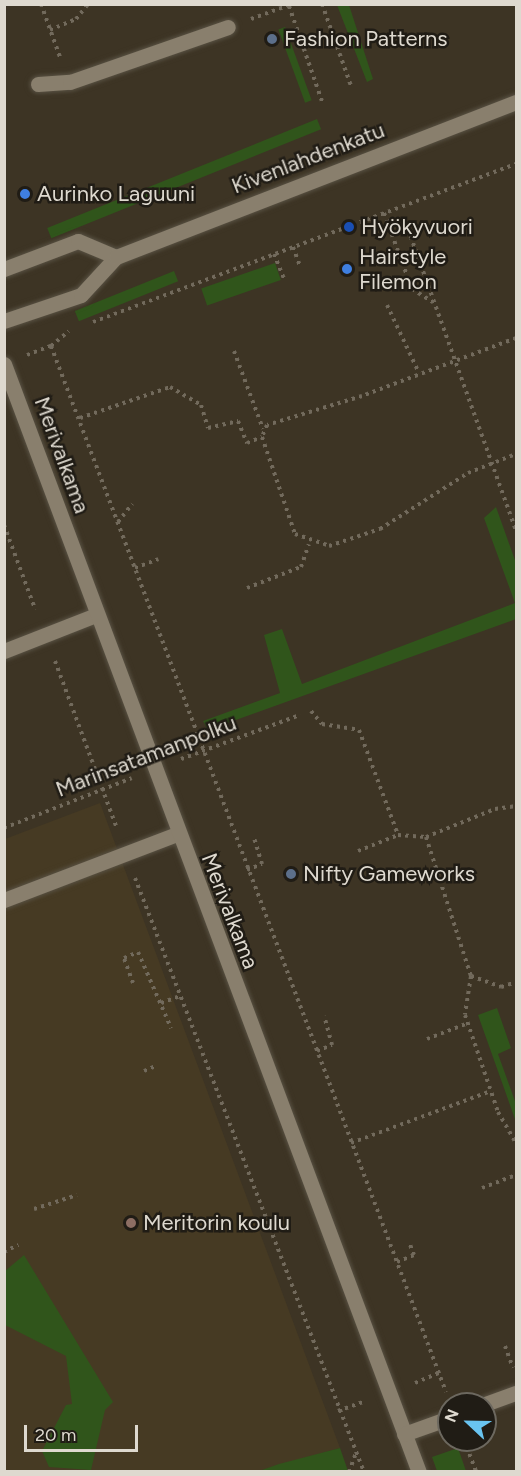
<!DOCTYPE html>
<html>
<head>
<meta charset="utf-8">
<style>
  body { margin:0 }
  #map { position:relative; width:521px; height:1476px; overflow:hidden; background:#3d3424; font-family:Figtree,sans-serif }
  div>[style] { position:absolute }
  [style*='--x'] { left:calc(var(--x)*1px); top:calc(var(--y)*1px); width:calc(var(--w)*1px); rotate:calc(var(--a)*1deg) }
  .built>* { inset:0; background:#463a23 }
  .green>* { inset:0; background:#30551b; transform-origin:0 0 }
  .path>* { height:4px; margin-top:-2px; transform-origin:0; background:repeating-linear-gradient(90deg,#726a5c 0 3px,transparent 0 7.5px) }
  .roads { filter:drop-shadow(0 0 2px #585143) drop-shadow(0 0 2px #585143) }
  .service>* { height:15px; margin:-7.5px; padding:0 7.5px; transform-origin:7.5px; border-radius:7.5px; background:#897f6d }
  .minor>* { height:15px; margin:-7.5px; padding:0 7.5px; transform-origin:7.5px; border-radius:7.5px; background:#897f6d }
  .tertiary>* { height:15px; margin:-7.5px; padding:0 7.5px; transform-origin:7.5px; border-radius:7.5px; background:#897f6d }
  .dots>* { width:16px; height:16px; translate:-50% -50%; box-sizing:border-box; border:3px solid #201c15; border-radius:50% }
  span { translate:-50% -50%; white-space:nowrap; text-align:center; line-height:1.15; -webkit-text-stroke:5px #201c15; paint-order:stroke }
  .poi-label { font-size:22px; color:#ded9cf }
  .left { translate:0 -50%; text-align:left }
  .street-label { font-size:22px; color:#ded9cf }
  .frame { position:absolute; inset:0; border:6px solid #ded9cf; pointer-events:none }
  .north { position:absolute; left:437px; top:1392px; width:60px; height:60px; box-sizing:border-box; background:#201c15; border:2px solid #6c685f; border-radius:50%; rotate:292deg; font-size:16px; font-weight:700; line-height:24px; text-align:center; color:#ded9cf }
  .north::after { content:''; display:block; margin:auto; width:21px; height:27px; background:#69c4f1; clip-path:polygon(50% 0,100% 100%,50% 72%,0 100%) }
  .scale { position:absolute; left:24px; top:1425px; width:114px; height:27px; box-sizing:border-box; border:3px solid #ded9cf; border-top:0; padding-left:8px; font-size:18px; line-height:21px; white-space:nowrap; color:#ded9cf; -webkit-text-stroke:4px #201c15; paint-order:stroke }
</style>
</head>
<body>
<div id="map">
  <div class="built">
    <i style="clip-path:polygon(100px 803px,340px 1448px,259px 1471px,5px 1472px,5px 839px)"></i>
  </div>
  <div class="green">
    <i style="clip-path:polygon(337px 5px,349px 5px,373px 79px,367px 82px)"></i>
    <i style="left:285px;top:27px;width:78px;height:7px;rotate:70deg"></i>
    <i style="left:317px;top:119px;width:11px;height:291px;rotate:68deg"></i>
    <i style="left:275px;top:263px;width:18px;height:78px;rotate:71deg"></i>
    <i style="left:174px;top:271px;width:11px;height:107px;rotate:68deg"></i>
    <i style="clip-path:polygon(496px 507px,516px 563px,516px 619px,208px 730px,203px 721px,280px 693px,264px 635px,282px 629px,302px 684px,515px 603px,484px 518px)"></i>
    <i style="clip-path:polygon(497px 1008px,511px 1048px,498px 1054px,516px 1104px,516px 1122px,478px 1015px)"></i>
    <i style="clip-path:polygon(24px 1255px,113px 1402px,105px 1410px,91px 1470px,49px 1467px,42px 1451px,66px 1405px,72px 1404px,66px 1356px,5px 1325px,5px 1271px)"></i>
    <i style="clip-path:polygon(340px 1448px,348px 1471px,259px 1471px,279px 1464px)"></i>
    <i style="clip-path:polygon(458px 1448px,466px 1471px,437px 1471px,432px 1457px)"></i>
  </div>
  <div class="path">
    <i style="--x:41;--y:4;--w:56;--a:70.3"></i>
    <i style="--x:322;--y:4;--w:87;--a:70.5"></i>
    <i style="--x:289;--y:6;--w:104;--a:70.9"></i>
    <i style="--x:251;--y:19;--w:44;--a:-20.1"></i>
    <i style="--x:50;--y:30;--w:28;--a:-23"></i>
    <i style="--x:76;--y:19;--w:19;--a:-51"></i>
    <i style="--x:384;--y:213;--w:81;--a:69.8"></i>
    <i style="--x:412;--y:289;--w:25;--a:32"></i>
    <i style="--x:408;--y:229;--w:320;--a:70.3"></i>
    <i style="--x:293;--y:247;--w:20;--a:70"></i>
    <i style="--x:274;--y:254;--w:27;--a:68"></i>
    <i style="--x:387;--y:305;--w:75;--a:64.8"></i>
    <i style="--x:93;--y:322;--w:452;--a:-20.5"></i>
    <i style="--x:516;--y:338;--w:165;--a:159.4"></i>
    <i style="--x:362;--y:396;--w:99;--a:163"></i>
    <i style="--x:267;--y:425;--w:13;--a:113"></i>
    <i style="--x:262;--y:437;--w:102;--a:71.2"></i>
    <i style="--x:295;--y:534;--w:36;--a:19"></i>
    <i style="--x:329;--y:546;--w:54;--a:-18.4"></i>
    <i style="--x:380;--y:529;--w:104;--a:-32.5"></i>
    <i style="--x:468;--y:473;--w:52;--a:-21.6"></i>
    <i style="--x:51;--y:346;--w:1118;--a:69.31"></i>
    <i style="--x:234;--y:351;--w:83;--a:69.6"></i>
    <i style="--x:27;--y:355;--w:26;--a:-21"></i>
    <i style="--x:51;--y:346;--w:23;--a:-40"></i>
    <i style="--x:80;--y:418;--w:95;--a:-19"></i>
    <i style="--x:170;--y:387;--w:36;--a:30"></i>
    <i style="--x:201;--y:405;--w:24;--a:73"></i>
    <i style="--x:208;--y:428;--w:31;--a:-13"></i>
    <i style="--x:238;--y:421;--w:24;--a:68"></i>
    <i style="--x:247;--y:443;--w:16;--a:-22"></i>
    <i style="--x:118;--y:522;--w:23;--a:-52"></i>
    <i style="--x:4;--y:525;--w:90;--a:69.7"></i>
    <i style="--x:135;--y:568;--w:25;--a:-21"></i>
    <i style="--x:247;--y:588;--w:58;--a:-21.3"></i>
    <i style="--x:301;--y:567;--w:24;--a:-71"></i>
    <i style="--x:55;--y:661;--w:179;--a:69.7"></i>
    <i style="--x:311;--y:711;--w:17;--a:50"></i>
    <i style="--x:322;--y:724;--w:37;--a:9"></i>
    <i style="--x:359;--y:730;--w:112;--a:69.6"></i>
    <i style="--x:181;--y:759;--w:127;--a:-20.3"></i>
    <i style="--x:4;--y:828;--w:137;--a:-21.3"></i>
    <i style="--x:426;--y:837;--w:74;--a:-22.1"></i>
    <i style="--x:495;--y:809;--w:21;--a:-8"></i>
    <i style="--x:358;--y:851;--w:43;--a:-21.8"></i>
    <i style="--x:398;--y:835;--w:28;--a:4"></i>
    <i style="--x:426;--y:837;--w:146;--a:72.1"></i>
    <i style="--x:471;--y:976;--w:39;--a:99"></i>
    <i style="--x:465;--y:1015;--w:102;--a:71.2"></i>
    <i style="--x:498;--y:1112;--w:36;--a:60"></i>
    <i style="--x:247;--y:870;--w:16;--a:-22"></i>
    <i style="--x:262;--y:864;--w:27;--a:-107"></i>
    <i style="--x:135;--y:878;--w:637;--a:68.92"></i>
    <i style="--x:471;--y:976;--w:32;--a:20"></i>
    <i style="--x:501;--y:987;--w:16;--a:-18"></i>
    <i style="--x:133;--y:983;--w:27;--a:-110"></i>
    <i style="--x:124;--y:958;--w:15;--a:-23"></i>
    <i style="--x:138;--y:952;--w:83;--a:66.5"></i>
    <i style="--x:161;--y:1003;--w:20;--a:-20"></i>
    <i style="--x:427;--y:1039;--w:44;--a:-21.3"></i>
    <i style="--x:317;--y:1051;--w:16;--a:-22"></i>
    <i style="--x:332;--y:1045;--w:30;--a:-105"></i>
    <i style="--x:144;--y:1071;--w:13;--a:-23"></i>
    <i style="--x:351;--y:1143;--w:149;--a:-20.4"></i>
    <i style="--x:482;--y:1188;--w:36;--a:-21"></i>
    <i style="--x:34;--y:1209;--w:45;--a:-18"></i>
    <i style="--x:4;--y:1252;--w:16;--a:-27"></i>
    <i style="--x:397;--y:1262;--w:18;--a:-22"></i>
    <i style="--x:414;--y:1255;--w:14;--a:-111"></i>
    <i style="--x:505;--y:1346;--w:23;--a:70"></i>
    <i style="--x:415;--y:1383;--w:26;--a:-23"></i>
    <i style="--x:338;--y:1411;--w:29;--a:-20"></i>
    <i style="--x:464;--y:1440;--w:34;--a:69"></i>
    <i style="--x:349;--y:1472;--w:20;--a:-70"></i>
  </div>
  <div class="roads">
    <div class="service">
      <i style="--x:38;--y:84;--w:32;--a:-4"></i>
      <i style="--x:70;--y:82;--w:167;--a:-19.2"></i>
      <i style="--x:4;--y:651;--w:99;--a:-21.4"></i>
      <i style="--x:4;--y:900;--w:185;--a:-20.9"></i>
    </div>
    <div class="minor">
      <i style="--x:4;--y:364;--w:1183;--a:69.47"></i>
      <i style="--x:485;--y:1404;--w:33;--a:-20"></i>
      <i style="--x:404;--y:1434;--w:48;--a:-19.6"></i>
    </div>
    <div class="tertiary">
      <i style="--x:4;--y:269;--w:79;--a:-20.7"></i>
      <i style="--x:78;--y:241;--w:41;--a:22.8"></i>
      <i style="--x:4;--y:321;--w:81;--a:-18.7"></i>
      <i style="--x:81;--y:295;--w:52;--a:-47.4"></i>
      <i style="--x:116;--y:257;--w:429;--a:-21.2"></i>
    </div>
  </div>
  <div class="dots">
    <i style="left:272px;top:39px;background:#5c6f8a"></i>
    <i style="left:25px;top:194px;background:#3f7fe0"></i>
    <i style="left:349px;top:227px;background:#1a4fb4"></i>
    <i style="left:347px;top:269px;background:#3f7fe0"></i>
    <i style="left:291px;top:874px;background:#5c6f8a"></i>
    <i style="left:131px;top:1223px;background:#8d6e63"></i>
  </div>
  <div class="poi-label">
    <span class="left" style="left:284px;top:39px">Fashion Patterns</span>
    <span class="left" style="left:37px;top:194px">Aurinko Laguuni</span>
    <span class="left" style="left:361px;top:227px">Hyökyvuori</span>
    <span class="left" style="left:359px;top:269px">Hairstyle<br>Filemon</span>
    <span class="left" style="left:303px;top:874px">Nifty Gameworks</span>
    <span class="left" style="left:143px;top:1223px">Meritorin koulu</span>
  </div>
  <div class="street-label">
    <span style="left:308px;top:158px;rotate:-21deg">Kivenlahdenkatu</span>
    <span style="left:62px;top:455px;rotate:70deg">Merivalkama</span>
    <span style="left:146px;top:756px;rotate:-21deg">Marinsatamanpolku</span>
    <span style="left:230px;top:911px;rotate:69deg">Merivalkama</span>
  </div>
  <div class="frame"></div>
  <div class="north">N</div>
  <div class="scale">20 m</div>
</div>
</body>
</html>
